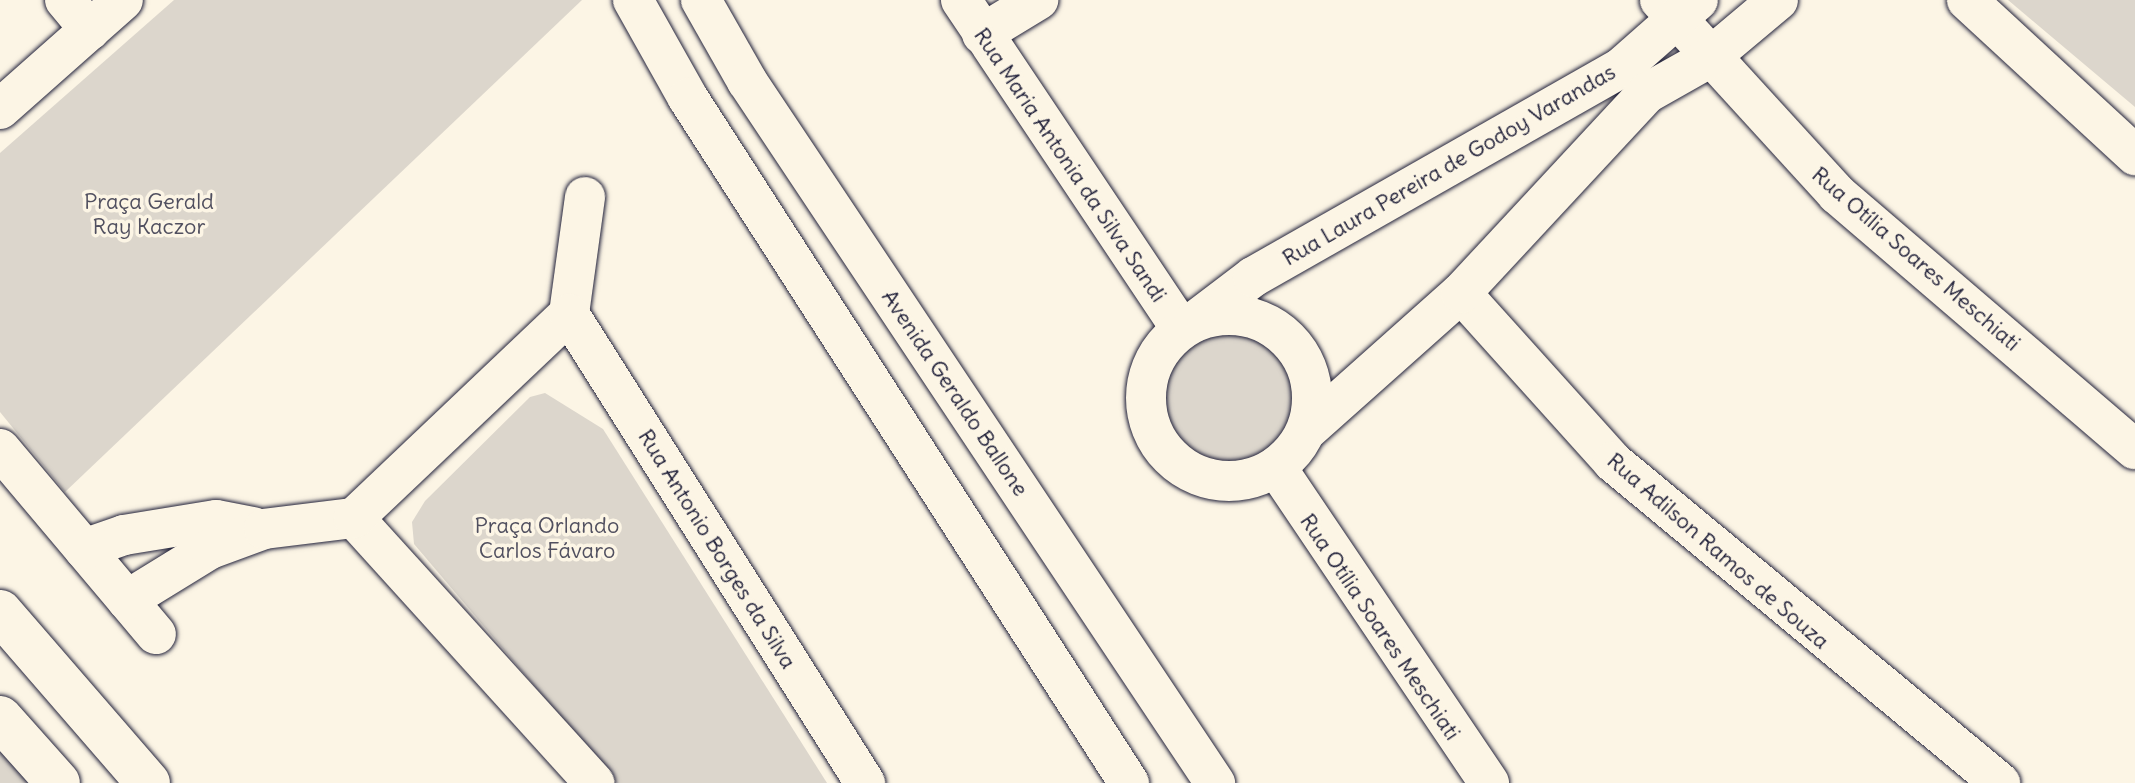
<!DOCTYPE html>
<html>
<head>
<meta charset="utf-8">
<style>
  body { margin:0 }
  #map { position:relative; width:2135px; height:783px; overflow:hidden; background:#fcf5e5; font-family:Delius,sans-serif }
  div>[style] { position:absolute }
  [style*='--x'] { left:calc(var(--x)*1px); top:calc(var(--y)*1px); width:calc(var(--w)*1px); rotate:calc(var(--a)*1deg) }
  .green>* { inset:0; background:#dcd6cc }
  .round { border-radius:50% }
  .roads { filter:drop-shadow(0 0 2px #22223b) drop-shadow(0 0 2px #22223b) }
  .minor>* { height:40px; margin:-20px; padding:0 20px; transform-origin:20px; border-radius:20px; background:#fcf5e5 }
  .minor>.ring { margin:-20px; padding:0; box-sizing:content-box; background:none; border:40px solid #fcf5e5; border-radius:50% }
  .major>* { height:44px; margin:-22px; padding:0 22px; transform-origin:22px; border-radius:22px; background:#fcf5e5 }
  span { translate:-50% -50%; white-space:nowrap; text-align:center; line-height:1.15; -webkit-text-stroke:7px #fcf5e5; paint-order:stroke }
  .street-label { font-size:22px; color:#22223b }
  .park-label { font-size:22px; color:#504f5f }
</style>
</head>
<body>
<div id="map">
  <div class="green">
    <i style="clip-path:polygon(174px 0,582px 0,65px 492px,0 412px,0 153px)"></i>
    <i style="clip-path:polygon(2008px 0,2135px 0,2135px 107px)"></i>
    <i class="round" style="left:1159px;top:328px;width:138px;height:138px"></i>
    <i style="clip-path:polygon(545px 393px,603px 429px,827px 783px,617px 783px,414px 544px,412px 522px,425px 501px,530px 397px)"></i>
    <i style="clip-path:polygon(0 718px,58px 783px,0 783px)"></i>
  </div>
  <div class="roads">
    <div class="minor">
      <i style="--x:65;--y:0;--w:39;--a:50"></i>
      <i style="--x:633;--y:0;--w:112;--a:60.7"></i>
      <i style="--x:688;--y:98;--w:815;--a:57.23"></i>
      <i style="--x:701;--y:0;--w:93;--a:60.4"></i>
      <i style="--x:747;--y:81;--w:844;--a:56.31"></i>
      <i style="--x:961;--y:0;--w:396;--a:56.2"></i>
      <i style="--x:1660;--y:0;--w:263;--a:47.6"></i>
      <i style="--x:1837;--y:194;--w:392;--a:40.6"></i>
      <i style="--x:1967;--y:0;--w:229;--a:42.7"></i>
      <i style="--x:982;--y:34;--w:66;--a:-31.3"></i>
      <i style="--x:0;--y:109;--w:164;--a:-41.5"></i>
      <i style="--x:1461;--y:293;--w:227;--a:48"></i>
      <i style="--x:1613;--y:462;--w:503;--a:39.67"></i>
      <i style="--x:569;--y:314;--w:118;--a:-82.2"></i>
      <i class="ring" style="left:1146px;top:315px;width:126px;height:126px"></i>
      <i style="--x:1194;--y:322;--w:74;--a:-37.3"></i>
      <i style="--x:1253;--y:277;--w:425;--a:-29.6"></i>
      <i style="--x:1622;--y:67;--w:101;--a:-41.4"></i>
      <i style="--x:1307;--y:430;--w:206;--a:-41.7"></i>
      <i style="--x:1461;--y:293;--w:273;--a:-47.1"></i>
      <i style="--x:1647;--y:93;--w:71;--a:-29.4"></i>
      <i style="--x:1709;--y:58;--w:90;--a:-40"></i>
      <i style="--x:0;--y:449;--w:242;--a:49.9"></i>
      <i style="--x:1276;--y:467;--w:381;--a:56"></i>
      <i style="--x:354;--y:518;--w:358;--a:47.8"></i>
      <i style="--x:84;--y:549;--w:42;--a:-19.3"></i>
      <i style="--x:124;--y:535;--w:93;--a:-9.3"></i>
      <i style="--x:216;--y:520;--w:38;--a:11"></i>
      <i style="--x:127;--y:600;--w:97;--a:-31.6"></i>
      <i style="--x:210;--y:549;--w:58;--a:-20.3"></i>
      <i style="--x:264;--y:529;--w:91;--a:-7"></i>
      <i style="--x:354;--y:518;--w:296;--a:-43.5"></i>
      <i style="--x:569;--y:314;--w:555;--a:57.74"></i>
    </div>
    <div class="major">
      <i style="--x:0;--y:612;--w:226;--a:49.1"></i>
      <i style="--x:0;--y:718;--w:87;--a:48.3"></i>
    </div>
  </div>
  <div class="street-label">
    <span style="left:1070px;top:165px;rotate:56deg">Rua Maria Antonia da Silva Sandi</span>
    <span style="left:1449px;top:165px;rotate:-30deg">Rua Laura Pereira de Godoy Varandas</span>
    <span style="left:1916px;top:259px;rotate:41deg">Rua Otília Soares Meschiati</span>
    <span style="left:955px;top:393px;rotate:56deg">Avenida Geraldo Ballone</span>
    <span style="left:717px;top:549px;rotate:58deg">Rua Antonio Borges da Silva</span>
    <span style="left:1718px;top:551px;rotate:41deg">Rua Adilson Ramos de Souza</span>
    <span style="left:1380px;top:627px;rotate:56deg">Rua Otília Soares Meschiati</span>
  </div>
  <div class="park-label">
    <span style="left:149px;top:214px">Praça Gerald<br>Ray Kaczor</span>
    <span style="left:547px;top:538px">Praça Orlando<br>Carlos Fávaro</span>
  </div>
</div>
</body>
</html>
